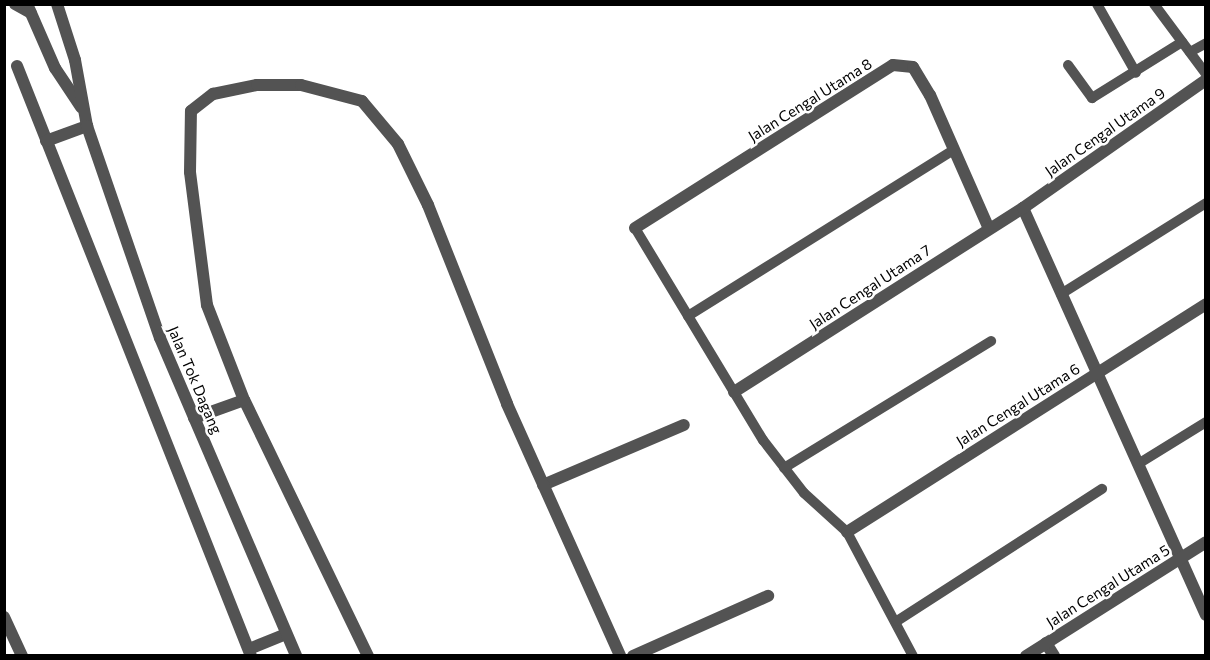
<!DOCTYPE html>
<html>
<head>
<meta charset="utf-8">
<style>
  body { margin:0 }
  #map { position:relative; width:1210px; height:660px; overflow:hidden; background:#fff; font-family:Commissioner,sans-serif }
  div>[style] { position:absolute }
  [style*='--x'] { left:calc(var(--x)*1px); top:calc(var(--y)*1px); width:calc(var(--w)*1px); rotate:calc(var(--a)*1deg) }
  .service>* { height:10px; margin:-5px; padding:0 5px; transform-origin:5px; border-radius:5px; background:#535353 }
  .minor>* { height:12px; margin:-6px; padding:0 6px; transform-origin:6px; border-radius:6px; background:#535353 }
  .tertiary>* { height:12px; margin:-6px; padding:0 6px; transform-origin:6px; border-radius:6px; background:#535353 }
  span { translate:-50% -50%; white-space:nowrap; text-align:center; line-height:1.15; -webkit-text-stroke:5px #fff; paint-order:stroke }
  .street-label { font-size:15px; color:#000 }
  .frame { position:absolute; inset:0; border:6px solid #000; pointer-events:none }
</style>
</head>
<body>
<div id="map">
  <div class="service">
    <i style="--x:1097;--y:4;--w:79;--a:60.5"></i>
    <i style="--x:1154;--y:4;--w:87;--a:53.4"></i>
    <i style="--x:1190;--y:52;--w:18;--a:-29"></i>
    <i style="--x:1068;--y:65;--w:41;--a:54"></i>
    <i style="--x:1092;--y:98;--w:106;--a:-31.9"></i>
    <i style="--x:635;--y:228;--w:248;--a:58.9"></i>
    <i style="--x:763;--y:440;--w:67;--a:52.3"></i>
    <i style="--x:804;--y:493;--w:58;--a:42.2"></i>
    <i style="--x:847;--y:532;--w:140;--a:62"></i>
    <i style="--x:1061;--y:294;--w:171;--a:-32.1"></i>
    <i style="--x:688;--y:316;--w:314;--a:-32"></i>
    <i style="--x:1138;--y:464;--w:80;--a:-31.7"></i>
    <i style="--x:784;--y:468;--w:243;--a:-31.5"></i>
    <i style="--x:897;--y:621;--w:244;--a:-32.8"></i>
  </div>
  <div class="minor">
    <i style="--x:17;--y:66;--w:635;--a:68.37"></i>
    <i style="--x:46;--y:141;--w:44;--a:-20.1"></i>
    <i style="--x:1023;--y:208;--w:446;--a:65.8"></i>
    <i style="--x:635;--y:228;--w:305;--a:-32.3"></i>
    <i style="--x:893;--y:65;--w:20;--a:6"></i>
    <i style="--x:913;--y:67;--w:33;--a:59"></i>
    <i style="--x:930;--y:95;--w:146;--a:66.2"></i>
    <i style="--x:734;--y:392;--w:343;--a:-32.5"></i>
    <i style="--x:1023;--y:208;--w:223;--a:-35"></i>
    <i style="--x:194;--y:418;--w:53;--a:-19.8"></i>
    <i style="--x:543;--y:485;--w:153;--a:-23.1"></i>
    <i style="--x:847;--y:532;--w:425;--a:-32.4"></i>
    <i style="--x:1046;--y:643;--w:15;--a:58"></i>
    <i style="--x:249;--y:649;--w:40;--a:-22"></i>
    <i style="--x:368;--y:656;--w:284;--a:-115.8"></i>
    <i style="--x:244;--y:400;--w:102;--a:-111.3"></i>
    <i style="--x:207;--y:305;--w:134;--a:-97.3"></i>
    <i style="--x:190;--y:172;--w:61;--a:-89.1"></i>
    <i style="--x:191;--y:111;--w:28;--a:-38"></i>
    <i style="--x:213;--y:94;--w:45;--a:-11.6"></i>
    <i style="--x:257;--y:85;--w:44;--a:0"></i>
    <i style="--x:301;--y:85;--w:63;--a:14.7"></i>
    <i style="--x:362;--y:101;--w:56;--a:50.1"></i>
    <i style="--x:398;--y:144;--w:68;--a:63.8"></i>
    <i style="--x:428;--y:205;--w:214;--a:68.3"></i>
    <i style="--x:507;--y:404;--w:276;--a:65.8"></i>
    <i style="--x:633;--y:656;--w:148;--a:-24"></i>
    <i style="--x:1026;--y:656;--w:213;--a:-32.3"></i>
  </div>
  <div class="tertiary">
    <i style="--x:15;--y:4;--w:18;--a:29"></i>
    <i style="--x:27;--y:4;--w:70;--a:66.4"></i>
    <i style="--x:55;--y:68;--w:47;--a:56.3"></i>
    <i style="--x:57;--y:4;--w:59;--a:72.2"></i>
    <i style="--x:75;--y:60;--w:67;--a:79.7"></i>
    <i style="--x:87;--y:126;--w:224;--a:71"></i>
    <i style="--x:160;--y:338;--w:346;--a:66.8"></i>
    <i style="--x:4;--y:617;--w:43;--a:65.2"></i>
  </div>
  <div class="street-label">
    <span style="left:810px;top:100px;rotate:-32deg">Jalan Cengal Utama 8</span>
    <span style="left:1105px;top:132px;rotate:-35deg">Jalan Cengal Utama 9</span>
    <span style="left:870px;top:287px;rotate:-33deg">Jalan Cengal Utama 7</span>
    <span style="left:195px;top:380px;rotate:67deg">Jalan Tok Dagang</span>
    <span style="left:1018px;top:405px;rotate:-32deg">Jalan Cengal Utama 6</span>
    <span style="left:1108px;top:586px;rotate:-32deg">Jalan Cengal Utama 5</span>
  </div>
  <div class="frame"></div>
</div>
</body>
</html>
